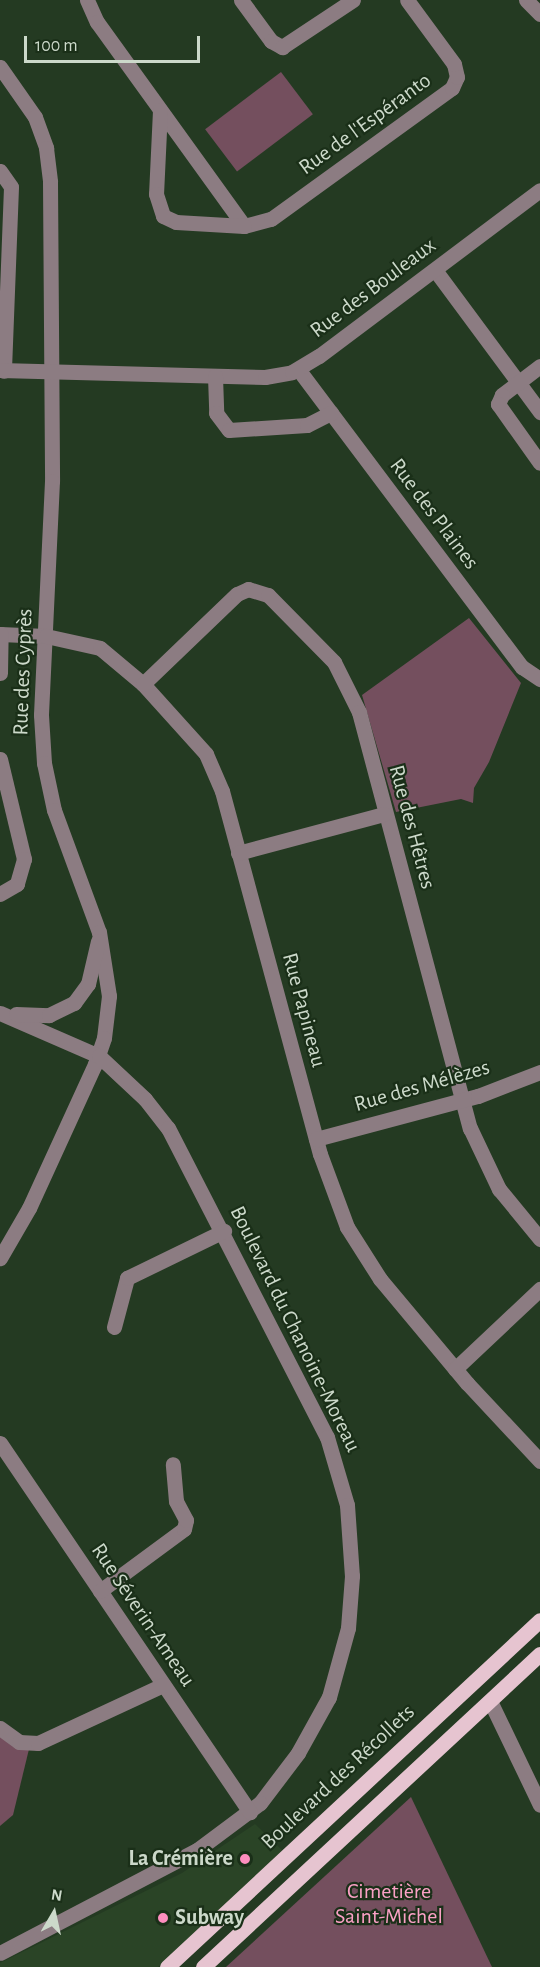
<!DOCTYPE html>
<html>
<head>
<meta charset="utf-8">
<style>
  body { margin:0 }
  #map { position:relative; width:540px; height:1967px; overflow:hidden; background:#243a22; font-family:"Alegreya Sans",sans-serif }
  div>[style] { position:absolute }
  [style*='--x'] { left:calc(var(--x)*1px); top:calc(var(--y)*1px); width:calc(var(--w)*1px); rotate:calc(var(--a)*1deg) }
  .built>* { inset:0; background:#2a4426 }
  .green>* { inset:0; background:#744f5e; transform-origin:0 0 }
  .minor>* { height:15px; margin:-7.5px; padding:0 7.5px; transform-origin:7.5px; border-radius:7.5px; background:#8c7c82 }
  .major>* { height:15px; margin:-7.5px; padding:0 7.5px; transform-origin:7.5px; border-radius:7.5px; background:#e6c4d0 }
  .dots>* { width:16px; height:16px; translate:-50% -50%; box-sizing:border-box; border:3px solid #1a2f18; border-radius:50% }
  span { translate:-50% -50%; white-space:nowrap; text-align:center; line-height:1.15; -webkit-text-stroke:4.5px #1a2f18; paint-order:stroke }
  .street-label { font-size:22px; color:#ccd9ca }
  .poi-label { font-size:22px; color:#ccd9ca; font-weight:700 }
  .right { translate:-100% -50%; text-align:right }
  .left { translate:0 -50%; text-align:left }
  .park-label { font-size:22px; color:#fba1c6 }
  .north { position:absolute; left:24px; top:1883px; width:60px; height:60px; -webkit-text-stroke:4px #1a2f18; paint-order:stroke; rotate:9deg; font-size:16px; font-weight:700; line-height:24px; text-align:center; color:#ccd9ca }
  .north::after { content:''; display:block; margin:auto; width:21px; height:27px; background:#ccd9ca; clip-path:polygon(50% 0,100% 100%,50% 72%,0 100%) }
  .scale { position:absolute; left:24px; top:36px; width:176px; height:27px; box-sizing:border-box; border:3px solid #ccd9ca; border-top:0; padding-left:8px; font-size:18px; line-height:21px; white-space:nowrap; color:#ccd9ca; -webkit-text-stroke:4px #1a2f18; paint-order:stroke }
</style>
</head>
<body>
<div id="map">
  <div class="built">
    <i style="clip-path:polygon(255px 1824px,284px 1852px,158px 1967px,0 1967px,0 1963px,182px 1873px)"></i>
  </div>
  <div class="green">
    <i style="left:281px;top:72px;width:53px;height:95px;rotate:53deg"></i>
    <i style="clip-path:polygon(469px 618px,521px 683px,489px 762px,474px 788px,473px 803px,461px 799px,396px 812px,362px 695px)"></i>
    <i style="clip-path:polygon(0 1730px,30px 1745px,13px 1815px,0 1826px)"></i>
    <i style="clip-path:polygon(411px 1797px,492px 1967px,226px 1967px)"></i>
  </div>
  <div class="minor">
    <i style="--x:87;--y:0;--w:24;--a:66"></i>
    <i style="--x:97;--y:22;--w:251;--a:54.2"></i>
    <i style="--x:244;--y:226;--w:28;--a:-15"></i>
    <i style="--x:271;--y:219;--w:223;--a:-35.9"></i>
    <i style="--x:452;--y:88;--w:12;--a:-66"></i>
    <i style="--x:457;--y:77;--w:13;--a:-103"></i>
    <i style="--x:454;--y:64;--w:79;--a:-126.3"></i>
    <i style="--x:241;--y:0;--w:51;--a:53.8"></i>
    <i style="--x:271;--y:41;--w:13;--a:29"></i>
    <i style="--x:282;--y:47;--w:85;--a:-33.5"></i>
    <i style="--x:526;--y:0;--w:20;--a:45"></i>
    <i style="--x:0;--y:67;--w:61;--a:55"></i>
    <i style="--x:35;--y:117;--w:33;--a:70"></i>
    <i style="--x:46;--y:148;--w:34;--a:83"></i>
    <i style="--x:50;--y:182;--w:299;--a:89.6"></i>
    <i style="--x:52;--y:481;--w:234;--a:92.7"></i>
    <i style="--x:41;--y:715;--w:48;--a:86.4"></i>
    <i style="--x:44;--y:763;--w:48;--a:78"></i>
    <i style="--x:54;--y:810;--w:130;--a:69.8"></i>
    <i style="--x:99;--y:932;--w:65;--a:81.1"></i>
    <i style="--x:109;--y:996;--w:42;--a:96.8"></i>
    <i style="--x:104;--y:1038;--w:28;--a:109"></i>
    <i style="--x:95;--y:1064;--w:158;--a:114.6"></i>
    <i style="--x:29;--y:1208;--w:58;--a:120.1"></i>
    <i style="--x:160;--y:110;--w:84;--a:92.7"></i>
    <i style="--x:156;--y:194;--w:23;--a:72"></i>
    <i style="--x:163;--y:216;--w:14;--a:25"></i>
    <i style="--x:176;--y:222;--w:68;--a:3.4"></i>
    <i style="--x:0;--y:171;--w:19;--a:55"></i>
    <i style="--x:11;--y:187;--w:184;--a:92.2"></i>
    <i style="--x:435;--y:270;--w:177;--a:53.5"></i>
    <i style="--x:540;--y:366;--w:48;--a:142.7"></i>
    <i style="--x:502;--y:395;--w:10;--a:114"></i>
    <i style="--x:498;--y:404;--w:72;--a:54.6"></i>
    <i style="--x:298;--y:369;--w:373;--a:53.1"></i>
    <i style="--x:522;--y:667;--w:22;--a:34"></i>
    <i style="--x:0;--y:370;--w:265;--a:1.5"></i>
    <i style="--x:265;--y:377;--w:27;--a:-10"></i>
    <i style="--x:292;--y:372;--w:31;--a:-31"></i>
    <i style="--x:319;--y:356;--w:276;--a:-36.9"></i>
    <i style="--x:215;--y:376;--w:37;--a:88"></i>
    <i style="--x:216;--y:413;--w:21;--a:53"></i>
    <i style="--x:229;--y:430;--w:78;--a:-3.7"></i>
    <i style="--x:307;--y:425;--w:27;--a:-27"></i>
    <i style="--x:0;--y:634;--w:46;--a:2.5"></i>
    <i style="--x:46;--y:636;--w:55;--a:12.5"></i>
    <i style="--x:100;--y:648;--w:56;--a:39.9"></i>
    <i style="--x:143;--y:684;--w:94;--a:48"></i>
    <i style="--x:206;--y:754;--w:40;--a:66.6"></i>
    <i style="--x:222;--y:791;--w:376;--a:74.9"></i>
    <i style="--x:320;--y:1154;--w:78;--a:69.7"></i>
    <i style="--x:347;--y:1227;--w:62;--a:57.6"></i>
    <i style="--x:380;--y:1279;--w:136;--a:50.1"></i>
    <i style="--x:467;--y:1383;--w:107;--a:46.9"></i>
    <i style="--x:0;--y:673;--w:39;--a:-89"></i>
    <i style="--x:143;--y:684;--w:130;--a:-43.8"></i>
    <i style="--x:237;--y:594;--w:12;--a:-24"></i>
    <i style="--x:248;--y:589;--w:21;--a:17"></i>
    <i style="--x:268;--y:595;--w:94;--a:45.4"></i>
    <i style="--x:334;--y:662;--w:56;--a:63.4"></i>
    <i style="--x:359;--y:712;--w:431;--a:75.1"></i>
    <i style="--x:470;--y:1128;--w:68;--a:64.6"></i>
    <i style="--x:499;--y:1189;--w:65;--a:50.6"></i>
    <i style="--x:0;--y:759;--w:103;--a:76.5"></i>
    <i style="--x:24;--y:859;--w:26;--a:106"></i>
    <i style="--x:17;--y:884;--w:20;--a:150"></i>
    <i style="--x:238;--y:853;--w:151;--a:-15"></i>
    <i style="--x:0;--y:1013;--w:108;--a:23.5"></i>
    <i style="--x:99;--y:1056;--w:63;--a:43.1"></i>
    <i style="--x:145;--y:1099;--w:37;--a:52"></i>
    <i style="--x:168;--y:1128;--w:348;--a:62.8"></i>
    <i style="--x:327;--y:1437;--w:71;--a:73.6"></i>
    <i style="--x:347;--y:1505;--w:71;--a:86"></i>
    <i style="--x:352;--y:1576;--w:52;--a:94.4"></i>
    <i style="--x:348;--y:1628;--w:72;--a:105.4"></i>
    <i style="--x:329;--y:1697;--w:64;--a:119"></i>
    <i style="--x:298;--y:1753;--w:63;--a:127.2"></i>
    <i style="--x:260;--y:1803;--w:79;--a:143.3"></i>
    <i style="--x:197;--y:1850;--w:222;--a:152.4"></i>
    <i style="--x:16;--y:1014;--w:33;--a:2"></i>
    <i style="--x:49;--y:1015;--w:28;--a:-26"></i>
    <i style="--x:74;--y:1003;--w:24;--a:-54"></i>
    <i style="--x:88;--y:984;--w:44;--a:-76.9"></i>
    <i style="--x:316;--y:1139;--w:168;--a:-14.9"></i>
    <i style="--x:478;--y:1096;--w:66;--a:-21.2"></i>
    <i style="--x:114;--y:1327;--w:51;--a:-75.1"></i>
    <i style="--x:127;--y:1278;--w:108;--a:-25.9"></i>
    <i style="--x:455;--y:1369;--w:117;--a:-43.3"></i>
    <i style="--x:0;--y:1443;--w:446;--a:55.9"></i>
    <i style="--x:100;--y:1591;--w:104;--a:-36.4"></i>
    <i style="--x:184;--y:1529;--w:9;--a:-77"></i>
    <i style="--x:186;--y:1520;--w:21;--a:-118"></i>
    <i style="--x:176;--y:1501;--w:37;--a:-95"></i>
    <i style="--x:490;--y:1701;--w:115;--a:64.3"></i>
    <i style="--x:0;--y:1728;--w:24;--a:36"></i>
    <i style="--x:19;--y:1742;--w:19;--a:3"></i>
    <i style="--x:38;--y:1743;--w:138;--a:-24.9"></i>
  </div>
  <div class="major">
    <i style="--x:167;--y:1967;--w:509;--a:-42.93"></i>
    <i style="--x:203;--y:1967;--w:460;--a:-42.9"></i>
  </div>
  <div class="dots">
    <i style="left:245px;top:1859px;background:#fd8ebe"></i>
    <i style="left:163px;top:1918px;background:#fd8ebe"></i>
  </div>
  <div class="street-label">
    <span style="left:365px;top:124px;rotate:-36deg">Rue de l'Espéranto</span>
    <span style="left:373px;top:288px;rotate:-37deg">Rue des Bouleaux</span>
    <span style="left:434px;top:514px;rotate:53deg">Rue des Plaines</span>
    <span style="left:23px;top:672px;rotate:-88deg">Rue des Cyprès</span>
    <span style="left:412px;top:827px;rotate:75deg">Rue des Hêtres</span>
    <span style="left:304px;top:1010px;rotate:75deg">Rue Papineau</span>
    <span style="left:422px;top:1086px;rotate:-16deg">Rue des Mélèzes</span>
    <span style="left:295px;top:1329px;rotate:64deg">Boulevard du Chanoine-Moreau</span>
    <span style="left:143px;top:1615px;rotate:56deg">Rue Séverin-Ameau</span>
    <span style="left:338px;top:1777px;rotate:-43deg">Boulevard des Récollets</span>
  </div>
  <div class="poi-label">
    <span class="right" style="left:233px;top:1859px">La Crémière</span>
    <span class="left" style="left:175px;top:1918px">Subway</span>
  </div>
  <div class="park-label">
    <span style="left:389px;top:1904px">Cimetière<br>Saint-Michel</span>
  </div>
  <div class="north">N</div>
  <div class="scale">100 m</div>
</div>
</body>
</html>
